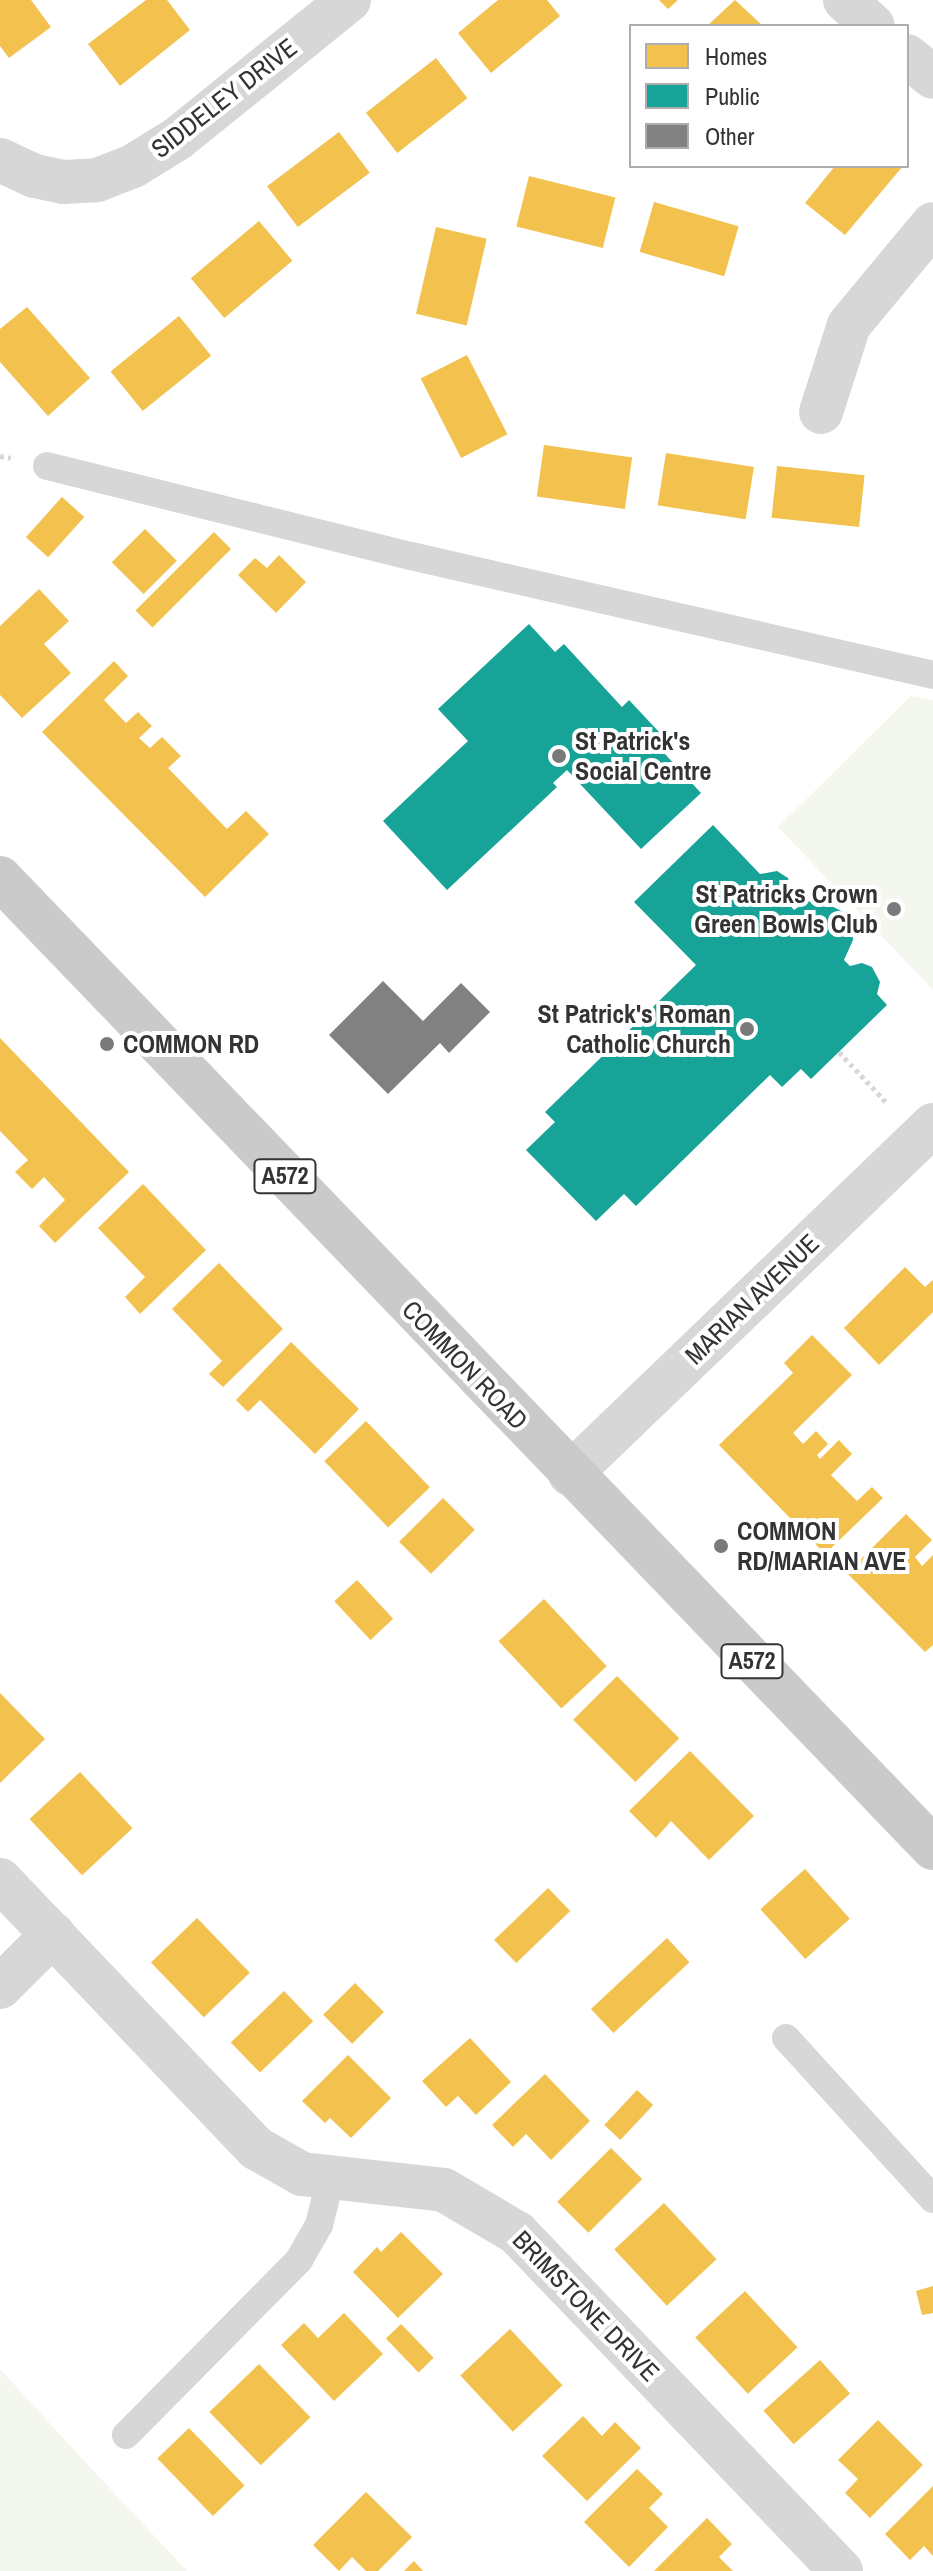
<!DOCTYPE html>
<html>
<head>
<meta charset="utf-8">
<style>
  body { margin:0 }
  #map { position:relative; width:933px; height:2571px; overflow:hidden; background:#fff; font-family:"Archivo Narrow",sans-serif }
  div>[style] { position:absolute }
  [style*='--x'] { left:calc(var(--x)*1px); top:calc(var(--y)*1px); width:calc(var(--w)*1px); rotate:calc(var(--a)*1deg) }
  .green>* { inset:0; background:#f3f7ee }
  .homes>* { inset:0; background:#f2c14e; transform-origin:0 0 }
  .public>* { inset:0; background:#17a398 }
  .building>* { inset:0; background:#818181 }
  .path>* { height:5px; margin-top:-2.5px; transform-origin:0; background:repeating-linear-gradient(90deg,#d7d7d7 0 4px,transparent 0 8px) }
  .service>* { height:28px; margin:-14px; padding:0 14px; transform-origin:14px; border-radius:14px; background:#d7d7d7 }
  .minor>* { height:44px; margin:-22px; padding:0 22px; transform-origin:22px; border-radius:22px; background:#d7d7d7 }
  .primary>* { height:44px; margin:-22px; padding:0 22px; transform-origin:22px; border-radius:22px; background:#cacaca }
  .dots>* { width:22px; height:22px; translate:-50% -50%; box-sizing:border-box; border:4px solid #fff; border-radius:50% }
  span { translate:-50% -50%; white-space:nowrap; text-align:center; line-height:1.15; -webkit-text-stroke:8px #fff; paint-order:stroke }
  .shield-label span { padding:2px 6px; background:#fff; border:2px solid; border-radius:6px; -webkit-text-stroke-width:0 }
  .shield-label { font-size:24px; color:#333; font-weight:700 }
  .street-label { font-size:26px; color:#333 }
  .poi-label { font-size:26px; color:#333; font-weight:700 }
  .left { translate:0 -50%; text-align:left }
  .right { translate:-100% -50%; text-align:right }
  .legend { position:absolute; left:629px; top:24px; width:280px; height:144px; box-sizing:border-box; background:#fff; border:2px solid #adadad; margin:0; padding:10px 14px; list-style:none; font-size:24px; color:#333 }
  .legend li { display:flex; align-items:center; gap:16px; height:40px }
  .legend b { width:40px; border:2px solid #adadad }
</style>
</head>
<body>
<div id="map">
  <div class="green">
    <i style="clip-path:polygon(911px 696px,933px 700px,933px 990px,778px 827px)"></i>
    <i style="clip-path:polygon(0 2369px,87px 2464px,187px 2571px,0 2571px)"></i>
  </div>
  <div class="homes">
    <i style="clip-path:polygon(0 0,31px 0,51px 27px,9px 58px,0 46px)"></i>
    <i style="clip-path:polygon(146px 0,167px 0,190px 30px,120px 86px,88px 44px)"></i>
    <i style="clip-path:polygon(498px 0,547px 0,560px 16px,491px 73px,458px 33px)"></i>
    <i style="clip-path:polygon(659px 0,678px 0,668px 9px)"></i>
    <i style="clip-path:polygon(735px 0,763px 26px,707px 26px)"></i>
    <i style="left:436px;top:58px;width:51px;height:89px;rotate:52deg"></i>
    <i style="left:339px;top:132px;width:51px;height:90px;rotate:53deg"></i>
    <i style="clip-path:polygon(835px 166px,903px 166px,845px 235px,805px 203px)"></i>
    <i style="left:529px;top:176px;width:89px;height:52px;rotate:14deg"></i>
    <i style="left:654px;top:202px;width:88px;height:52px;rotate:16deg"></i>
    <i style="left:259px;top:221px;width:52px;height:89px;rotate:50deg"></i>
    <i style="left:436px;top:227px;width:52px;height:89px;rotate:13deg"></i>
    <i style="clip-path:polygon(27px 307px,90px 378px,48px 416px,0 362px,0 329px)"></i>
    <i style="left:179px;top:316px;width:51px;height:88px;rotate:51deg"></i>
    <i style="left:467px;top:355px;width:89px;height:52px;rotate:63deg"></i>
    <i style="left:544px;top:445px;width:89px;height:52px;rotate:8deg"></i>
    <i style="left:666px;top:453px;width:89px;height:53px;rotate:9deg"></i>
    <i style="left:777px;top:466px;width:88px;height:52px;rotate:6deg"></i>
    <i style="left:62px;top:497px;width:30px;height:54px;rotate:42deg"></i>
    <i style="left:145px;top:529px;width:45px;height:47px;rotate:45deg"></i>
    <i style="left:214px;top:532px;width:24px;height:111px;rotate:45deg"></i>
    <i style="clip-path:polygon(279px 555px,306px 582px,276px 613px,238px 575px,255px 558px,267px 568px)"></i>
    <i style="clip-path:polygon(39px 589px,69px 621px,44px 644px,71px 673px,22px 718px,0 695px,0 626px)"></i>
    <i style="clip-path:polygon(114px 661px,128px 676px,104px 700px,126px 723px,138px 712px,152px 726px,139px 738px,150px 748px,162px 737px,181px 756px,168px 768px,227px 829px,246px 811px,269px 834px,205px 897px,42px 732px)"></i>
    <i style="clip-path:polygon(0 1038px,129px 1172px,55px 1243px,39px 1226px,65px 1200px,44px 1177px,32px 1189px,15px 1172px,28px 1160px,0 1131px)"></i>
    <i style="clip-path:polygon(143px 1184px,206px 1250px,140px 1314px,125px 1297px,145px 1277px,98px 1228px)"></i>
    <i style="clip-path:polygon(219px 1263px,283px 1329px,223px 1387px,209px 1374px,222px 1361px,172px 1309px)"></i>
    <i style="clip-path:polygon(905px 1267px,925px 1287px,933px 1280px,933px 1312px,879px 1365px,844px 1328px)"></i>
    <i style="clip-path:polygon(812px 1335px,852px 1375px,793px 1433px,803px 1444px,816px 1431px,828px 1444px,817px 1455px,820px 1459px,839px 1440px,852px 1454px,831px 1475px,857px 1501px,872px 1487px,883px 1498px,825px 1554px,719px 1445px,793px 1373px,784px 1363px)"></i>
    <i style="clip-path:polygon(291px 1342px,359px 1409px,315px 1454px,260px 1400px,248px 1412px,236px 1400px)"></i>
    <i style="left:366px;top:1421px;width:92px;height:58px;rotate:46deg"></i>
    <i style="left:443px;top:1498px;width:45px;height:62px;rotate:45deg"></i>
    <i style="clip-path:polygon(906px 1514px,932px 1540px,915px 1557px,922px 1566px,933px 1555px,933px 1645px,925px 1652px,847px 1573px)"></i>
    <i style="left:357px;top:1580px;width:53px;height:31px;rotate:47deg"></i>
    <i style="left:544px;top:1599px;width:92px;height:62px;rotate:47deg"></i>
    <i style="left:617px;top:1676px;width:88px;height:62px;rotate:45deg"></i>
    <i style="clip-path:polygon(0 1693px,45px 1739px,0 1783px)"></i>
    <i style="clip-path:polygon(690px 1751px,754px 1816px,709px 1860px,671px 1821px,656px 1838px,629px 1811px)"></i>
    <i style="left:80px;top:1772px;width:77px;height:69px;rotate:47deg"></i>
    <i style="left:805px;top:1869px;width:67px;height:60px;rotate:48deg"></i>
    <i style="left:548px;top:1888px;width:32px;height:75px;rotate:46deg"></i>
    <i style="left:197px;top:1918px;width:76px;height:64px;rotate:46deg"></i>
    <i style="left:667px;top:1938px;width:33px;height:104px;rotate:47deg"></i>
    <i style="left:355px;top:1983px;width:41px;height:45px;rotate:45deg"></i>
    <i style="left:284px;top:1991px;width:42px;height:74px;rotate:46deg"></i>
    <i style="clip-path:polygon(470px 2038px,511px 2082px,476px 2115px,458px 2096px,446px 2107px,422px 2081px)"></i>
    <i style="clip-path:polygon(348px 2055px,391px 2098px,351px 2138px,330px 2118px,325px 2123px,302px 2101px)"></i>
    <i style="clip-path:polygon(545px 2074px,590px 2121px,551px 2160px,526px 2134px,513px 2147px,492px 2125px)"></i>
    <i style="left:637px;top:2090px;width:22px;height:48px;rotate:43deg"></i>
    <i style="left:611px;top:2148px;width:44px;height:76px;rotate:45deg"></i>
    <i style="left:664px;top:2203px;width:77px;height:68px;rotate:47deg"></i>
    <i style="clip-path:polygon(401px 2232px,443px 2274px,398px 2318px,353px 2272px,377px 2247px,381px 2252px)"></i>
    <i style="clip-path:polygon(933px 2286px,933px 2313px,922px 2315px,916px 2291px)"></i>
    <i style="left:745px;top:2291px;width:77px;height:68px;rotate:47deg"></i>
    <i style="clip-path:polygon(344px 2313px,383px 2354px,334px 2401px,281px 2345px,304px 2323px,318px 2338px)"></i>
    <i style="left:401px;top:2324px;width:47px;height:21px;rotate:46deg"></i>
    <i style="left:510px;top:2329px;width:77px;height:68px;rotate:47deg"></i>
    <i style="left:820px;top:2360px;width:45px;height:76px;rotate:48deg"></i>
    <i style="left:259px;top:2364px;width:74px;height:69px;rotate:46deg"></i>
    <i style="clip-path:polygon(583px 2416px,602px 2436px,615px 2422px,641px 2448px,587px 2501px,542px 2456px)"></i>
    <i style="clip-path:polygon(878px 2420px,923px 2465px,870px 2518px,845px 2493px,858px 2479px,838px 2460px)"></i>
    <i style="left:189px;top:2428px;width:80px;height:44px;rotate:46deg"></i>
    <i style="clip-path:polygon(637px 2469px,663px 2494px,649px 2508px,668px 2527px,629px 2567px,584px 2522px)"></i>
    <i style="clip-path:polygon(933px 2486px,933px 2556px,924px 2546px,910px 2560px,885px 2534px)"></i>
    <i style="clip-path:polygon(366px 2492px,412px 2537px,378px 2571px,366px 2571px,352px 2557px,339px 2571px,313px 2545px)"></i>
    <i style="clip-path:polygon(707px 2518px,732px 2544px,719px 2557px,733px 2571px,654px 2571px)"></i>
    <i style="clip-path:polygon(414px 2561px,423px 2571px,404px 2571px)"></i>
  </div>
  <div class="public">
    <i style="clip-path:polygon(529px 624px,555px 652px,564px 644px,622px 707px,629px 700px,660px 733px,652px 740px,701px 793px,641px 849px,567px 770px,553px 783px,557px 787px,447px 890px,383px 821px,468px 741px,438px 709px)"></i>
    <i style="clip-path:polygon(713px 825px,760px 874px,777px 871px,788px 878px,791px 891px,787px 902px,794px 910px,806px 902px,820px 900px,845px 913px,852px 925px,853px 940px,844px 960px,850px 966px,862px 963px,872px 967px,880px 982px,877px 994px,887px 1005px,811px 1079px,801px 1069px,782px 1087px,770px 1075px,636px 1206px,624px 1194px,596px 1221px,526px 1150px,555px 1122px,545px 1112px,696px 965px,634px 902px)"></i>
  </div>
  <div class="building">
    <i style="clip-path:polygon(383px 981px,423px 1021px,461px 983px,490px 1012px,449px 1053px,440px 1043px,388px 1094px,329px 1035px)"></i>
  </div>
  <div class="path">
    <i style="--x:0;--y:456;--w:11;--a:10"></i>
    <i style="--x:839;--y:1052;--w:71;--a:46.7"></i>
  </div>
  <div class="service">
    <i style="--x:47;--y:466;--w:375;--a:13.9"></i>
    <i style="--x:411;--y:556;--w:535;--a:12.84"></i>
    <i style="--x:786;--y:2038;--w:218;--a:47.6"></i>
    <i style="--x:126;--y:2435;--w:246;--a:-45.3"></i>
    <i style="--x:299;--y:2260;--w:40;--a:-60.3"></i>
    <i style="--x:319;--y:2225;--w:49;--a:-76"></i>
  </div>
  <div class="minor">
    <i style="--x:845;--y:0;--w:38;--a:43"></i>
    <i style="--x:907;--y:56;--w:33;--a:39"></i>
    <i style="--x:0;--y:160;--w:38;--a:25"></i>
    <i style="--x:35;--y:176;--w:29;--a:12"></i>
    <i style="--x:63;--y:182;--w:34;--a:-3"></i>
    <i style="--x:97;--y:180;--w:39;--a:-21"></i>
    <i style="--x:133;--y:166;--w:52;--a:-31.5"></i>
    <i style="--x:177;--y:139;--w:221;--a:-38.9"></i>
    <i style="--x:821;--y:412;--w:91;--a:-72.2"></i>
    <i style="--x:849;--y:325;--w:131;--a:-50.3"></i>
    <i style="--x:570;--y:1474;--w:504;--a:-43.87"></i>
    <i style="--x:0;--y:1880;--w:371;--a:46.3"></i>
    <i style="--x:256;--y:2148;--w:53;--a:29.5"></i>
    <i style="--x:302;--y:2174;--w:143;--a:6.4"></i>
    <i style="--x:444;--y:2190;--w:85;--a:30.5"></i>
    <i style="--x:517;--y:2233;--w:468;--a:46.2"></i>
    <i style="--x:0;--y:1987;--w:75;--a:-45"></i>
  </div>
  <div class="primary">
    <i style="--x:0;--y:878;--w:1346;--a:46.11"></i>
  </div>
  <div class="dots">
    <i style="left:559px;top:756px;background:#7a7a7a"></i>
    <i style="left:894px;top:909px;background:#7a7a7a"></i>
    <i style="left:747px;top:1029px;background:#7a7a7a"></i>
    <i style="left:107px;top:1044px;background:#7a7a7a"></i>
    <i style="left:721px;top:1546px;background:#7a7a7a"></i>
  </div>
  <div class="shield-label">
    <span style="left:285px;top:1176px">A572</span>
    <span style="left:752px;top:1661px">A572</span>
  </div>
  <div class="street-label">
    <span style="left:224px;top:98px;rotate:-38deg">SIDDELEY DRIVE</span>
    <span style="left:752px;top:1299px;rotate:-44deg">MARIAN AVENUE</span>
    <span style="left:465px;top:1365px;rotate:46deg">COMMON ROAD</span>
    <span style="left:586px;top:2306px;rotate:46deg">BRIMSTONE DRIVE</span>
  </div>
  <div class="poi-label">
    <span class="left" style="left:575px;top:756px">St Patrick's<br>Social Centre</span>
    <span class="right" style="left:878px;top:909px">St Patricks Crown<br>Green Bowls Club</span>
    <span class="right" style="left:731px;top:1029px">St Patrick's Roman<br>Catholic Church</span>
    <span class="left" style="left:123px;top:1044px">COMMON RD</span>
    <span class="left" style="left:737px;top:1546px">COMMON<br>RD/MARIAN AVE</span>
  </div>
  <ul class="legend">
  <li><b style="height:22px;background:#f2c14e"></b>Homes</li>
  <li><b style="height:22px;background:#17a398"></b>Public</li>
  <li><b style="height:22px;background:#818181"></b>Other</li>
  </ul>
</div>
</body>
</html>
